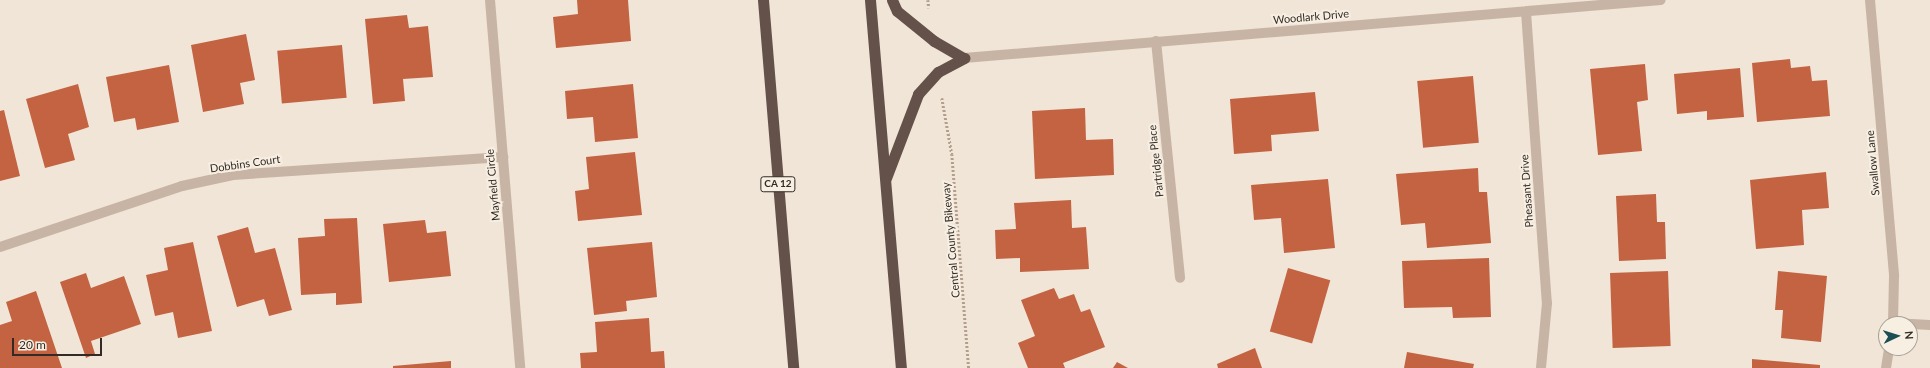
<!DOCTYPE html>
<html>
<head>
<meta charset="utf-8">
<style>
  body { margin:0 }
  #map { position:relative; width:1930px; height:368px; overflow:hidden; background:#f0e5d7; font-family:Lato,sans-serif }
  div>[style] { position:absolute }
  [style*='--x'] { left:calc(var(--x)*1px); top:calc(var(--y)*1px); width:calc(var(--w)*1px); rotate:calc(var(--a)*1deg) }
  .building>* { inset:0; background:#c36342; transform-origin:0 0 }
  .path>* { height:2.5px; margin-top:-1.25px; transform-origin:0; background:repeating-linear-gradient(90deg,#b39e8e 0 2px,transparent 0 4px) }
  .minor>* { height:10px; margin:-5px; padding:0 5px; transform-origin:5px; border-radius:5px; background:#c7b4a4 }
  .trunk>* { height:11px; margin:-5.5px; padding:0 5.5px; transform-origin:5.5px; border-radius:5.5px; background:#64524a }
  span { translate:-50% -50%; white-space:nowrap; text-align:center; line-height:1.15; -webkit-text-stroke:4px #f8efe3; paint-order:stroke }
  .shield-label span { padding:1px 3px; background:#f8efe3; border:1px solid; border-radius:3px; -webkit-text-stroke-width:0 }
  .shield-label { font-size:10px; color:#332a25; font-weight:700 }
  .street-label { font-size:11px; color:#332a25 }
  .north { position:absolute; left:1878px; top:316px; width:40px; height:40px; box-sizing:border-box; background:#f8efe3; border:1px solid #a9a097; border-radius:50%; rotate:86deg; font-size:11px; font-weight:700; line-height:16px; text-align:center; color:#332a25 }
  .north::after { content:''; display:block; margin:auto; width:14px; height:18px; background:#1c4f53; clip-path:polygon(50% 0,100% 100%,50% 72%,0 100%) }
  .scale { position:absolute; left:12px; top:338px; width:90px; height:18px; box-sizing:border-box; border:2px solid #332a25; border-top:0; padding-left:5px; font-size:12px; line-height:14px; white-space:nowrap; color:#332a25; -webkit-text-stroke:3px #f8efe3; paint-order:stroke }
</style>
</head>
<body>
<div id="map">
  <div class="building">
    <i style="clip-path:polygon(577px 0,628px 0,631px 41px,556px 48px,553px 17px,578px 14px)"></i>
    <i style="clip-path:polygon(407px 15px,409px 28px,428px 26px,433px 77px,403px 79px,405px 101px,373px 104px,365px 19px)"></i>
    <i style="clip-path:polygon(246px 34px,255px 80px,240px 83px,244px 104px,203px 112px,191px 45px)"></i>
    <i style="left:342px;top:45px;width:53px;height:65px;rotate:85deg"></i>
    <i style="clip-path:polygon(1790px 59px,1791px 68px,1810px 66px,1812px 81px,1827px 80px,1830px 116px,1757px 122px,1752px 63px)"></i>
    <i style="clip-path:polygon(1645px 64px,1648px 100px,1637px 102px,1642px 151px,1598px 155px,1590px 69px)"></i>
    <i style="clip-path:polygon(169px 65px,179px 122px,137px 130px,135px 118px,114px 122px,106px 77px)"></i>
    <i style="clip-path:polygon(1740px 68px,1744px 117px,1707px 120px,1707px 111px,1677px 114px,1674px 74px)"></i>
    <i style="left:1473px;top:76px;width:67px;height:56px;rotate:85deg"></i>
    <i style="clip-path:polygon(78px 84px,89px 127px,68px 134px,75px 160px,45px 168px,26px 99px)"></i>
    <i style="clip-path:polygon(633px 84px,638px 138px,595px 142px,593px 117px,567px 119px,565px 91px)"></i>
    <i style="clip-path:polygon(1315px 92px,1319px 131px,1271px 135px,1272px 151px,1234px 154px,1230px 99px)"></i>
    <i style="clip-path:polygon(1085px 108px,1086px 140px,1113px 139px,1114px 175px,1035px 179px,1032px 111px)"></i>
    <i style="clip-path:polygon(4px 110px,20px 176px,0 181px,0 111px)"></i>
    <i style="clip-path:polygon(635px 152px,642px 215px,578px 221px,575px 191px,589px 189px,586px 157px)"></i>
    <i style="clip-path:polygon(1478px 168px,1479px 192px,1487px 192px,1491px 243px,1427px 248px,1425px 223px,1401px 225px,1396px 174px)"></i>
    <i style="clip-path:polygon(1826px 172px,1829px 208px,1802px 210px,1804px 245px,1756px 249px,1750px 180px)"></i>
    <i style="clip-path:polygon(1328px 179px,1335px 248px,1284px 253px,1281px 218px,1254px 220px,1251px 185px)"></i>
    <i style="clip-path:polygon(1656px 194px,1657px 222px,1665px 222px,1666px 259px,1619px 261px,1616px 196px)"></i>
    <i style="clip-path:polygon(1071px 200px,1072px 228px,1086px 227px,1089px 269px,1020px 272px,1020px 258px,996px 259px,995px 230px,1016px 229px,1014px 203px)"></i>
    <i style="clip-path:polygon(357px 218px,362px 303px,336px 305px,336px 293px,301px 295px,298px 238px,325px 236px,324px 219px)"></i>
    <i style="clip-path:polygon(425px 220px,427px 233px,446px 231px,451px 276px,389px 282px,383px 224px)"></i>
    <i style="clip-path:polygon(248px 227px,255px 253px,275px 248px,292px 310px,269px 316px,264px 299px,237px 307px,217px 236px)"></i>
    <i style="clip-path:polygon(193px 242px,212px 331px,178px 338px,173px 312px,155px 316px,146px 275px,168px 270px,164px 248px)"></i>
    <i style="clip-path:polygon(652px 242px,657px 297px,626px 301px,627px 311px,594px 315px,587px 248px)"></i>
    <i style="clip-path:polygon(1489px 258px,1491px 317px,1453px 318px,1452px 307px,1404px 308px,1402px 261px)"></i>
    <i style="left:1288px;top:268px;width:44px;height:66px;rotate:16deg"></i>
    <i style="left:1668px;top:271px;width:75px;height:58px;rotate:88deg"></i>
    <i style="clip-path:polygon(1778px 271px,1827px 276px,1821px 342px,1781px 338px,1783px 310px,1775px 310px)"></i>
    <i style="clip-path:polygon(86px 273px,91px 288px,124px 276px,141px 324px,91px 341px,95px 354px,86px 358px,60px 282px)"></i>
    <i style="clip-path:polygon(1054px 288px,1059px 299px,1074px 294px,1081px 312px,1090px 309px,1105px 347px,1063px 363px,1065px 368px,1028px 368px,1018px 343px,1035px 336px,1021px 300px)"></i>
    <i style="clip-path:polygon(36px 291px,62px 368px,0 368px,0 325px,12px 321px,6px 302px)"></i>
    <i style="clip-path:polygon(649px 318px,651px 352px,664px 351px,665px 368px,581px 368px,580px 353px,597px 352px,595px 322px)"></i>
    <i style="clip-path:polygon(1255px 348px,1262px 368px,1218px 368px,1217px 364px)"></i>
    <i style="clip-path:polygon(1407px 352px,1474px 364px,1473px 368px,1404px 368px)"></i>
    <i style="clip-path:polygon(1752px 359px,1820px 365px,1820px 368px,1752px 368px)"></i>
    <i style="clip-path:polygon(451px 361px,451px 368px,393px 368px,393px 366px)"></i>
    <i style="clip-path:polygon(1117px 362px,1128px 368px,1113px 368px)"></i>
  </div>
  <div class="path">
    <i style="--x:928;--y:0;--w:8;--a:83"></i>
    <i style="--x:942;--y:98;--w:57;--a:79.9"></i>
    <i style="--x:952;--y:154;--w:215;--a:85.5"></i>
  </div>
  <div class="minor">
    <i style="--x:490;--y:0;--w:369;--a:85.3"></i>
    <i style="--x:1870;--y:0;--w:277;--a:85"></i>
    <i style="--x:1894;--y:276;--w:48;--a:91.2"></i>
    <i style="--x:1526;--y:12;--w:292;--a:85.9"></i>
    <i style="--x:1547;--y:303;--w:65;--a:95.3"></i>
    <i style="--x:1156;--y:41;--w:238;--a:84.2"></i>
    <i style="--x:964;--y:58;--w:699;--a:-4.76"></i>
    <i style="--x:0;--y:247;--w:192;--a:-18.5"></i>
    <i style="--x:182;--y:186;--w:52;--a:-12.2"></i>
    <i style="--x:233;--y:175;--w:271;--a:-3.8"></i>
    <i style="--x:1893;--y:323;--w:37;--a:3"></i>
    <i style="--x:1886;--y:368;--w:20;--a:-81"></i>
  </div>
  <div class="trunk">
    <i style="--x:763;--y:0;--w:369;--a:85.3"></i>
    <i style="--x:870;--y:0;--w:369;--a:85.2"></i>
    <i style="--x:892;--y:0;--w:12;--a:66"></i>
    <i style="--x:897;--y:11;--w:48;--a:39"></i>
    <i style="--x:934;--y:41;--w:34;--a:30"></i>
    <i style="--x:886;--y:178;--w:90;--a:-69.1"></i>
    <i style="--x:918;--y:94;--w:30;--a:-48"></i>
    <i style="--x:938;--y:72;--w:30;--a:-28"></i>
  </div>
  <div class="shield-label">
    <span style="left:778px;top:184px">CA 12</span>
  </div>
  <div class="street-label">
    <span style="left:1311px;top:17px;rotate:-5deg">Woodlark Drive</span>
    <span style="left:1156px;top:161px;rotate:-96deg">Partridge Place</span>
    <span style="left:1873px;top:163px;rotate:-95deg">Swallow Lane</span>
    <span style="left:245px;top:164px;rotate:-8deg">Dobbins Court</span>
    <span style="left:493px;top:185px;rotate:-95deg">Mayfield Circle</span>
    <span style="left:1527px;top:191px;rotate:-94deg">Pheasant Drive</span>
    <span style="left:951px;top:240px;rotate:-95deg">Central County Bikeway</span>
  </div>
  <div class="north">N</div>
  <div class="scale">20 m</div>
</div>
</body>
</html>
